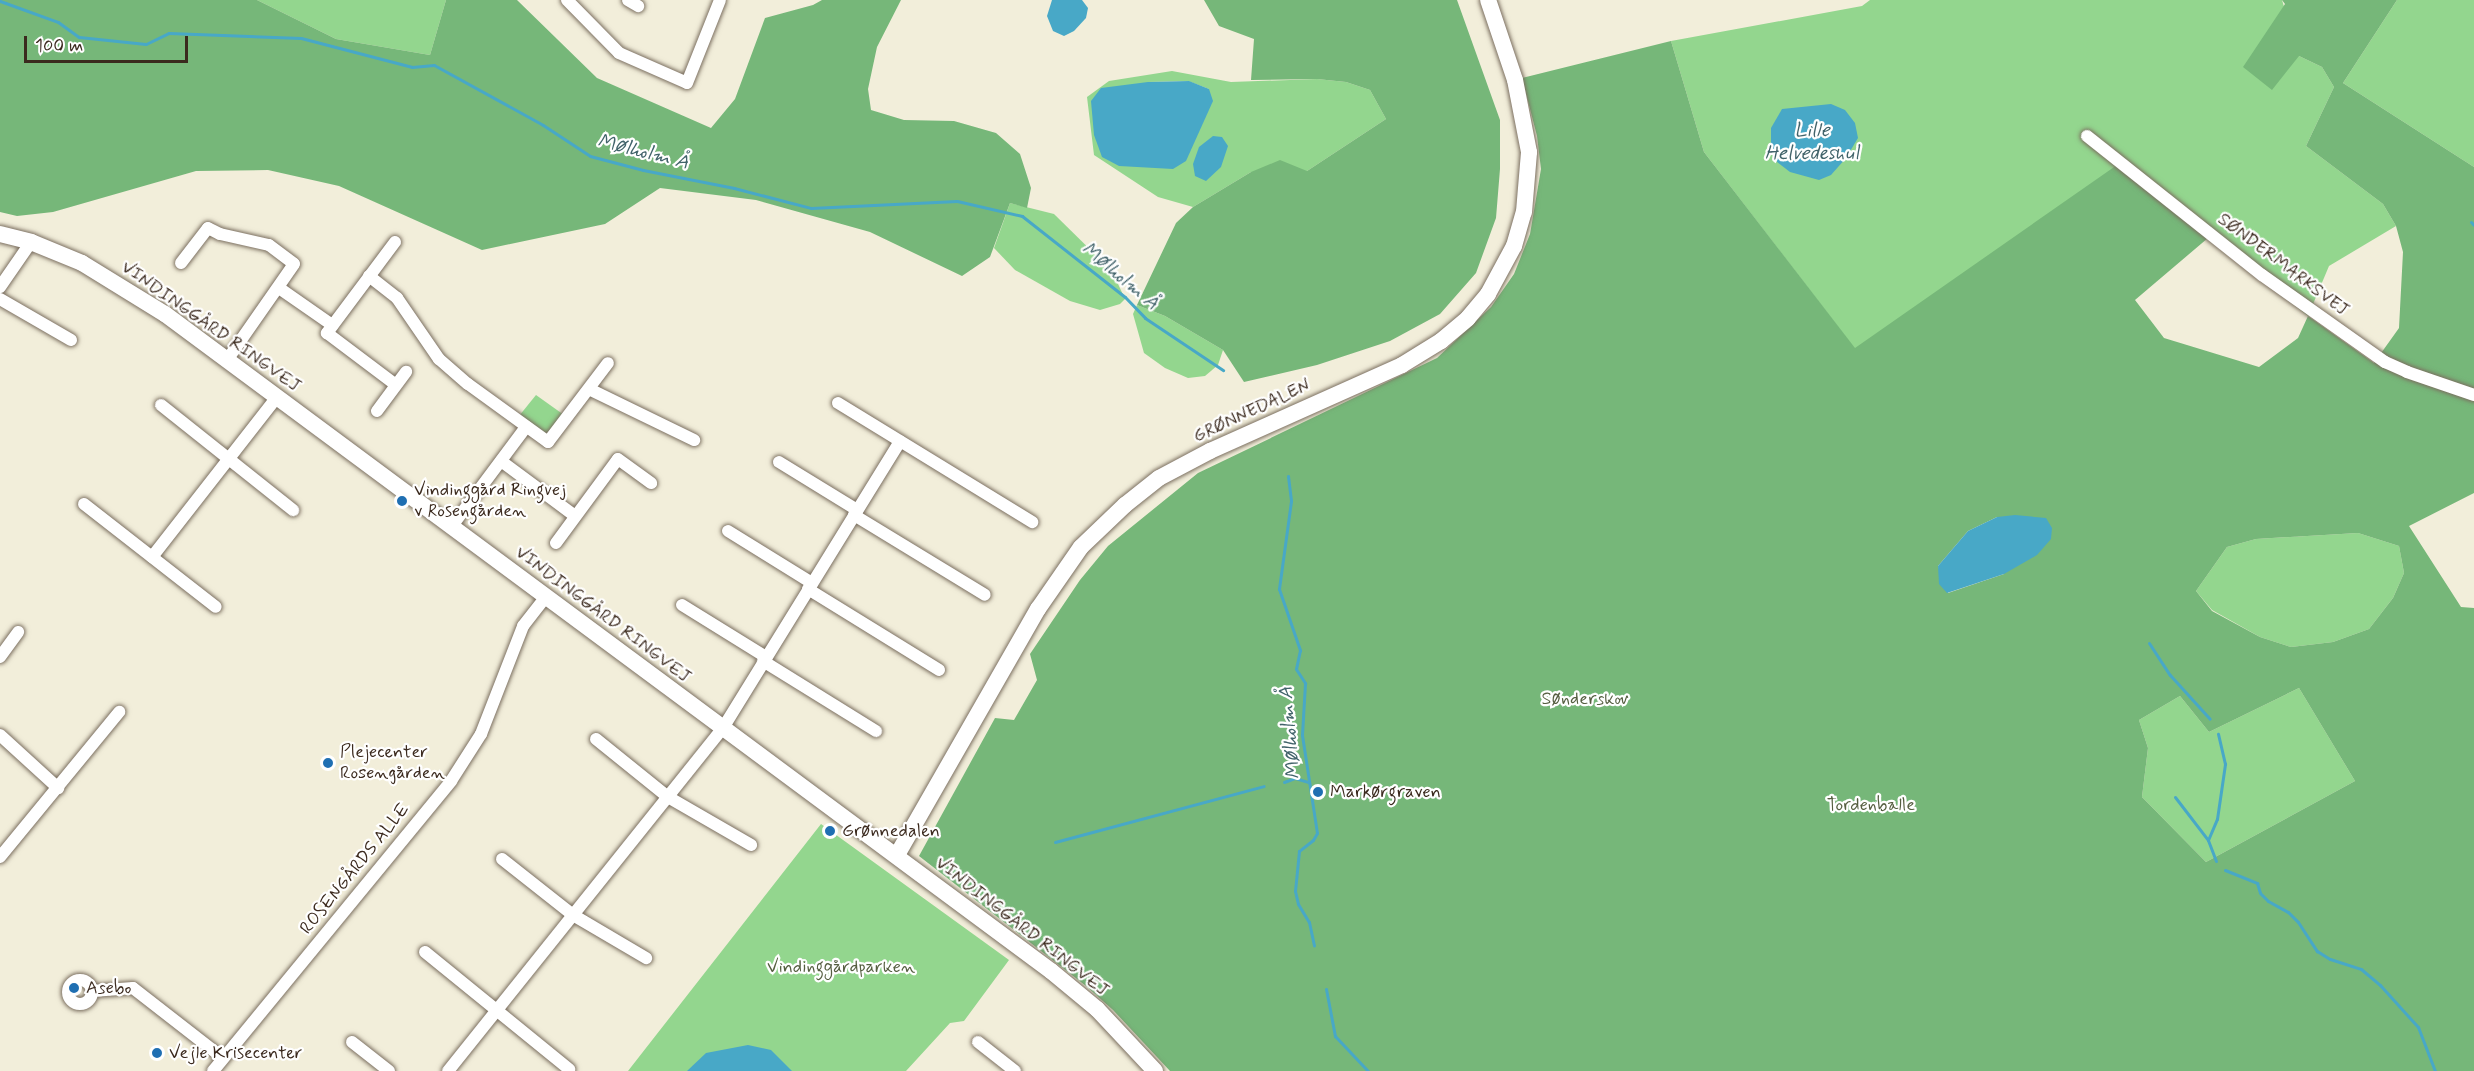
<!DOCTYPE html>
<html>
<head>
<meta charset="utf-8">
<style>
  body { margin:0 }
  #map { position:relative; width:2474px; height:1071px; overflow:hidden; background:#f2eeda; font-family:Mynerve,sans-serif }
  div>[style] { position:absolute }
  [style*='--x'] { left:calc(var(--x)*1px); top:calc(var(--y)*1px); width:calc(var(--w)*1px); rotate:calc(var(--a)*1deg) }
  .green>* { inset:0; background:#93d68e }
  .forest>* { inset:0; background:#76b779 }
  .water>* { inset:0; background:#48a8c7 }
  .stream>* { height:3px; margin:-1.5px; padding:0 1.5px; transform-origin:1.5px; border-radius:1.5px; background:#48a8c7 }
  .roads { filter:drop-shadow(0 0 2px #7b6f60) drop-shadow(0 0 2px #7b6f60) }
  .minor>* { height:12px; margin:-6px; padding:0 6px; transform-origin:6px; border-radius:6px; background:#fff }
  .minor>.ring { margin:-6px; padding:0; box-sizing:content-box; background:none; border:12px solid #fff; border-radius:50% }
  .tertiary>* { height:16px; margin:-8px; padding:0 8px; transform-origin:8px; border-radius:8px; background:#fff }
  .dots>* { width:16px; height:16px; translate:-50% -50%; box-sizing:border-box; border:3px solid #fff; border-radius:50% }
  span { translate:-50% -50%; white-space:nowrap; text-align:center; line-height:1.15; -webkit-text-stroke:4.5px #fff; paint-order:stroke }
  .street-label { font-size:18px; color:#3b2a1e }
  .poi-label { font-size:18px; color:#3b2a1e }
  .left { translate:0 -50%; text-align:left }
  .park-label { font-size:18px; color:#555e40 }
  .water-label { font-size:20px; color:#41636a; font-style:italic }
  .scale { position:absolute; left:24px; top:36px; width:164px; height:27px; box-sizing:border-box; border:3px solid #3b2a1e; border-top:0; padding-left:8px; font-size:18px; line-height:21px; white-space:nowrap; color:#3b2a1e; -webkit-text-stroke:4px #fff; paint-order:stroke }
</style>
</head>
<body>
<div id="map">
  <div class="green">
    <i style="clip-path:polygon(257px 0,446px 0,430px 55px,336px 39px)"></i>
    <i style="clip-path:polygon(1870px 0,2282px 0,2299px 56px,2322px 67px,2334px 87px,2306px 146px,2383px 204px,2396px 226px,2329px 266px,2308px 316px,2117px 166px,1855px 349px,1704px 152px,1671px 41px,1862px 6px)"></i>
    <i style="clip-path:polygon(2397px 0,2474px 0,2474px 167px,2343px 83px)"></i>
    <i style="clip-path:polygon(evenodd,1172px 71px,1231px 82px,1317px 79px,1346px 82px,1370px 90px,1386px 119px,1307px 171px,1251px 172px,1193px 207px,1158px 197px,1094px 155px,1087px 97px,1109px 81px,1172px 71px,1188px 81px,1209px 89px,1148px 82px,1188px 81px)"></i>
    <i style="clip-path:polygon(1010px 203px,1054px 214px,1112px 271px,1125px 299px,1120px 304px,1100px 310px,1070px 301px,1015px 270px,994px 248px)"></i>
    <i style="clip-path:polygon(1137px 305px,1165px 316px,1223px 350px,1218px 365px,1205px 376px,1188px 378px,1165px 368px,1144px 353px,1133px 314px)"></i>
    <i style="clip-path:polygon(536px 395px,564px 415px,547px 433px,541px 433px,519px 416px)"></i>
    <i style="clip-path:polygon(2358px 533px,2399px 546px,2404px 573px,2393px 598px,2369px 629px,2333px 642px,2291px 647px,2260px 637px,2212px 610px,2196px 591px,2227px 547px,2256px 539px)"></i>
    <i style="clip-path:polygon(2299px 688px,2355px 781px,2206px 862px,2142px 797px,2148px 748px,2139px 720px,2180px 696px,2209px 732px)"></i>
    <i style="clip-path:polygon(821px 824px,1009px 960px,964px 1021px,950px 1023px,906px 1071px,628px 1071px)"></i>
  </div>
  <div class="forest">
    <i style="clip-path:polygon(0 0,257px 0,336px 39px,430px 55px,446px 0,517px 0,597px 78px,711px 128px,735px 99px,765px 18px,813px 5px,822px 0,901px 0,877px 47px,868px 89px,871px 110px,904px 120px,954px 121px,996px 133px,1020px 154px,1031px 188px,1027px 208px,1010px 203px,990px 257px,962px 276px,870px 232px,756px 200px,660px 188px,605px 224px,482px 250px,339px 186px,268px 170px,196px 171px,53px 212px,17px 216px,0 212px)"></i>
    <i style="clip-path:polygon(1204px 0,1457px 0,1500px 120px,1500px 169px,1496px 218px,1476px 273px,1440px 314px,1390px 341px,1317px 365px,1244px 382px,1223px 350px,1165px 316px,1137px 305px,1176px 223px,1193px 207px,1251px 172px,1280px 160px,1307px 171px,1386px 119px,1370px 90px,1346px 82px,1317px 79px,1251px 80px,1254px 39px,1219px 26px)"></i>
    <i style="clip-path:polygon(evenodd,2282px 0,2397px 0,2343px 83px,2474px 167px,2474px 493px,2409px 526px,2461px 607px,2474px 608px,2474px 1071px,1170px 1071px,1113px 1010px,1086px 986px,919px 856px,995px 718px,1014px 720px,1037px 680px,1030px 654px,1080px 580px,1108px 546px,1198px 473px,1437px 358px,1491px 307px,1514px 274px,1530px 234px,1541px 169px,1537px 136px,1522px 78px,1671px 41px,1704px 152px,1855px 348px,2117px 165px,2208px 238px,2135px 300px,2164px 338px,2259px 367px,2298px 338px,2308px 316px,2374px 363px,2399px 328px,2403px 252px,2396px 226px,2383px 204px,2306px 146px,2334px 87px,2322px 67px,2299px 56px,2272px 90px,2243px 67px,2285px 4px,2282px 0,1997px 517px,2004px 574px,1948px 593px,1938px 566px,1968px 531px,1997px 517px,2282px 0,2358px 533px,2399px 546px,2404px 573px,2393px 598px,2369px 629px,2333px 642px,2291px 647px,2260px 637px,2212px 611px,2196px 591px,2227px 547px,2256px 539px,2358px 533px,2282px 0,2299px 688px,2355px 781px,2206px 862px,2142px 797px,2148px 748px,2139px 720px,2180px 696px,2209px 732px,2299px 688px)"></i>
  </div>
  <div class="water">
    <i style="clip-path:polygon(1052px 0,1082px 0,1088px 8px,1086px 18px,1074px 31px,1064px 36px,1053px 31px,1047px 16px)"></i>
    <i style="clip-path:polygon(1189px 81px,1209px 89px,1213px 101px,1186px 161px,1173px 169px,1119px 166px,1102px 157px,1094px 135px,1091px 101px,1101px 88px,1148px 82px)"></i>
    <i style="clip-path:polygon(1831px 104px,1845px 110px,1855px 123px,1858px 138px,1846px 158px,1831px 175px,1819px 180px,1790px 172px,1777px 162px,1771px 149px,1771px 128px,1782px 109px)"></i>
    <i style="clip-path:polygon(1213px 136px,1222px 137px,1228px 146px,1221px 167px,1206px 181px,1195px 176px,1193px 164px,1199px 147px)"></i>
    <i style="clip-path:polygon(2015px 515px,2046px 518px,2052px 528px,2051px 539px,2037px 555px,2004px 574px,1947px 593px,1939px 584px,1938px 566px,1968px 531px,1997px 517px)"></i>
    <i style="clip-path:polygon(748px 1045px,771px 1050px,792px 1071px,687px 1071px,706px 1053px)"></i>
  </div>
  <div class="stream">
    <i style="--x:0;--y:1;--w:62;--a:19.9"></i>
    <i style="--x:58;--y:22;--w:26;--a:36"></i>
    <i style="--x:79;--y:37;--w:67;--a:6"></i>
    <i style="--x:146;--y:44;--w:25;--a:-26"></i>
    <i style="--x:169;--y:33;--w:132;--a:2.2"></i>
    <i style="--x:301;--y:38;--w:115;--a:14.6"></i>
    <i style="--x:412;--y:67;--w:22;--a:-5"></i>
    <i style="--x:434;--y:65;--w:124;--a:28.8"></i>
    <i style="--x:543;--y:125;--w:56;--a:33.4"></i>
    <i style="--x:590;--y:156;--w:55;--a:14.8"></i>
    <i style="--x:643;--y:170;--w:93;--a:11.2"></i>
    <i style="--x:734;--y:188;--w:80;--a:14.6"></i>
    <i style="--x:811;--y:208;--w:146;--a:-2.7"></i>
    <i style="--x:957;--y:201;--w:67;--a:13"></i>
    <i style="--x:1022;--y:216;--w:131;--a:38.2"></i>
    <i style="--x:1125;--y:297;--w:29;--a:46"></i>
    <i style="--x:1145;--y:318;--w:94;--a:33.7"></i>
    <i style="--x:2471;--y:222;--w:4;--a:45"></i>
    <i style="--x:1288;--y:476;--w:25;--a:83"></i>
    <i style="--x:1291;--y:501;--w:89;--a:97.8"></i>
    <i style="--x:1279;--y:589;--w:65;--a:71"></i>
    <i style="--x:1300;--y:650;--w:19;--a:102"></i>
    <i style="--x:1296;--y:669;--w:17;--a:57"></i>
    <i style="--x:1305;--y:683;--w:52;--a:93.3"></i>
    <i style="--x:1302;--y:735;--w:99;--a:81.3"></i>
    <i style="--x:1317;--y:833;--w:8;--a:120"></i>
    <i style="--x:1313;--y:840;--w:18;--a:142"></i>
    <i style="--x:1299;--y:851;--w:40;--a:95.7"></i>
    <i style="--x:1295;--y:891;--w:13;--a:77"></i>
    <i style="--x:1298;--y:904;--w:21;--a:59"></i>
    <i style="--x:1309;--y:922;--w:24;--a:78"></i>
    <i style="--x:2149;--y:643;--w:38;--a:57"></i>
    <i style="--x:2170;--y:675;--w:59;--a:47.7"></i>
    <i style="--x:1284;--y:782;--w:12;--a:-20"></i>
    <i style="--x:1295;--y:778;--w:14;--a:17"></i>
    <i style="--x:2175;--y:797;--w:54;--a:52.5"></i>
    <i style="--x:1055;--y:842;--w:216;--a:-15"></i>
    <i style="--x:2216;--y:861;--w:22;--a:-111"></i>
    <i style="--x:2208;--y:840;--w:23;--a:-67"></i>
    <i style="--x:2217;--y:819;--w:56;--a:-81.7"></i>
    <i style="--x:2225;--y:764;--w:31;--a:-103"></i>
    <i style="--x:2225;--y:870;--w:35;--a:22"></i>
    <i style="--x:2257;--y:883;--w:10;--a:73"></i>
    <i style="--x:2260;--y:893;--w:11;--a:45"></i>
    <i style="--x:2268;--y:901;--w:23;--a:29"></i>
    <i style="--x:2288;--y:912;--w:14;--a:45"></i>
    <i style="--x:2298;--y:922;--w:35;--a:57"></i>
    <i style="--x:2317;--y:951;--w:15;--a:32"></i>
    <i style="--x:2330;--y:959;--w:33;--a:18"></i>
    <i style="--x:2361;--y:969;--w:25;--a:40"></i>
    <i style="--x:2380;--y:985;--w:57;--a:47.9"></i>
    <i style="--x:2418;--y:1027;--w:47;--a:68.9"></i>
    <i style="--x:1326;--y:989;--w:48;--a:79.2"></i>
    <i style="--x:1335;--y:1036;--w:48;--a:46.7"></i>
  </div>
  <div class="roads">
    <div class="minor">
      <i style="--x:567;--y:0;--w:74;--a:45.5"></i>
      <i style="--x:619;--y:53;--w:74;--a:23.8"></i>
      <i style="--x:687;--y:83;--w:89;--a:-68.3"></i>
      <i style="--x:628;--y:0;--w:12;--a:31"></i>
      <i style="--x:2087;--y:136;--w:223;--a:38.5"></i>
      <i style="--x:2262;--y:275;--w:151;--a:35.3"></i>
      <i style="--x:2385;--y:362;--w:24;--a:24"></i>
      <i style="--x:2407;--y:372;--w:71;--a:18.9"></i>
      <i style="--x:395;--y:242;--w:114;--a:126.8"></i>
      <i style="--x:327;--y:333;--w:86;--a:37"></i>
      <i style="--x:181;--y:263;--w:44;--a:-52.4"></i>
      <i style="--x:208;--y:228;--w:13;--a:27"></i>
      <i style="--x:220;--y:234;--w:50;--a:12.7"></i>
      <i style="--x:269;--y:245;--w:31;--a:37"></i>
      <i style="--x:294;--y:264;--w:117;--a:124.9"></i>
      <i style="--x:369;--y:276;--w:36;--a:38"></i>
      <i style="--x:397;--y:298;--w:74;--a:55.5"></i>
      <i style="--x:439;--y:359;--w:38;--a:41"></i>
      <i style="--x:468;--y:384;--w:99;--a:35.9"></i>
      <i style="--x:548;--y:442;--w:99;--a:-52.8"></i>
      <i style="--x:0;--y:287;--w:55;--a:-55.4"></i>
      <i style="--x:279;--y:288;--w:65;--a:34.9"></i>
      <i style="--x:0;--y:299;--w:82;--a:30"></i>
      <i style="--x:589;--y:389;--w:117;--a:25.9"></i>
      <i style="--x:838;--y:403;--w:228;--a:31.5"></i>
      <i style="--x:161;--y:405;--w:169;--a:38.5"></i>
      <i style="--x:377;--y:411;--w:49;--a:-53.4"></i>
      <i style="--x:501;--y:461;--w:92;--a:36.6"></i>
      <i style="--x:779;--y:462;--w:92;--a:31.6"></i>
      <i style="--x:84;--y:504;--w:167;--a:38"></i>
      <i style="--x:854;--y:515;--w:153;--a:31.4"></i>
      <i style="--x:452;--y:526;--w:124;--a:-53.2"></i>
      <i style="--x:728;--y:531;--w:99;--a:31.8"></i>
      <i style="--x:556;--y:543;--w:104;--a:-53.6"></i>
      <i style="--x:618;--y:459;--w:41;--a:36"></i>
      <i style="--x:152;--y:557;--w:203;--a:-52"></i>
      <i style="--x:808;--y:589;--w:154;--a:31.7"></i>
      <i style="--x:682;--y:605;--w:99;--a:31.8"></i>
      <i style="--x:0;--y:657;--w:31;--a:-54"></i>
      <i style="--x:763;--y:661;--w:133;--a:31.8"></i>
      <i style="--x:0;--y:735;--w:79;--a:42.4"></i>
      <i style="--x:596;--y:739;--w:92;--a:38.9"></i>
      <i style="--x:668;--y:797;--w:96;--a:30"></i>
      <i style="--x:0;--y:857;--w:188;--a:-50.6"></i>
      <i style="--x:502;--y:859;--w:90;--a:38.3"></i>
      <i style="--x:573;--y:915;--w:85;--a:30.5"></i>
      <i style="--x:425;--y:952;--w:186;--a:39.1"></i>
      <i class="ring" style="left:68px;top:980px;width:12px;height:12px"></i>
      <i style="--x:92;--y:991;--w:41;--a:-4.2"></i>
      <i style="--x:133;--y:988;--w:114;--a:37.9"></i>
      <i style="--x:352;--y:1042;--w:47;--a:38.1"></i>
      <i style="--x:978;--y:1042;--w:47;--a:38.1"></i>
      <i style="--x:213;--y:1071;--w:375;--a:-50.6"></i>
      <i style="--x:451;--y:781;--w:56;--a:-57.4"></i>
      <i style="--x:481;--y:734;--w:116;--a:-68.7"></i>
      <i style="--x:523;--y:626;--w:37;--a:-52"></i>
      <i style="--x:448;--y:1071;--w:440;--a:-51.3"></i>
      <i style="--x:723;--y:728;--w:337;--a:-58.3"></i>
    </div>
    <div class="tertiary">
      <i style="--x:0;--y:234;--w:32;--a:14"></i>
      <i style="--x:31;--y:242;--w:55;--a:22.4"></i>
      <i style="--x:82;--y:263;--w:97;--a:31.6"></i>
      <i style="--x:165;--y:314;--w:1103;--a:36.56"></i>
      <i style="--x:1051;--y:971;--w:60;--a:39.6"></i>
      <i style="--x:1097;--y:1009;--w:85;--a:46.9"></i>
      <i style="--x:897;--y:855;--w:284;--a:-60.2"></i>
      <i style="--x:1038;--y:609;--w:75;--a:-55.3"></i>
      <i style="--x:1081;--y:547;--w:61;--a:-43.7"></i>
      <i style="--x:1125;--y:505;--w:43;--a:-38.5"></i>
      <i style="--x:1159;--y:478;--w:58;--a:-27.9"></i>
      <i style="--x:1210;--y:451;--w:210;--a:-24.1"></i>
      <i style="--x:1402;--y:365;--w:46;--a:-31.6"></i>
      <i style="--x:1441;--y:341;--w:35;--a:-40"></i>
      <i style="--x:1468;--y:318;--w:31;--a:-50"></i>
      <i style="--x:1488;--y:294;--w:55;--a:-61.6"></i>
      <i style="--x:1514;--y:246;--w:35;--a:-74"></i>
      <i style="--x:1524;--y:212;--w:60;--a:-85.2"></i>
      <i style="--x:1529;--y:152;--w:73;--a:-101"></i>
      <i style="--x:1515;--y:80;--w:84;--a:-108.6"></i>
    </div>
  </div>
  <div class="dots">
    <i style="left:402px;top:501px;background:#1f6fb2"></i>
    <i style="left:328px;top:763px;background:#1f6fb2"></i>
    <i style="left:1318px;top:792px;background:#1f6fb2"></i>
    <i style="left:830px;top:831px;background:#1f6fb2"></i>
    <i style="left:74px;top:988px;background:#1f6fb2"></i>
    <i style="left:157px;top:1053px;background:#1f6fb2"></i>
  </div>
  <div class="street-label">
    <span style="left:2283px;top:265px;rotate:37deg">SØNDERMARKSVEJ</span>
    <span style="left:211px;top:327px;rotate:35deg">VINDINGGÅRD RINGVEJ</span>
    <span style="left:1252px;top:411px;rotate:-25deg">GRØNNEDALEN</span>
    <span style="left:603px;top:615px;rotate:37deg">VINDINGGÅRD RINGVEJ</span>
    <span style="left:355px;top:869px;rotate:-51deg">ROSENGÅRDS ALLE</span>
    <span style="left:1022px;top:927px;rotate:38deg">VINDINGGÅRD RINGVEJ</span>
  </div>
  <div class="poi-label">
    <span class="left" style="left:414px;top:501px">Vindinggård Ringvej<br>v Rosengården</span>
    <span class="left" style="left:340px;top:763px">Plejecenter<br>Rosengården</span>
    <span class="left" style="left:1330px;top:792px">Markørgraven</span>
    <span class="left" style="left:842px;top:831px">Grønnedalen</span>
    <span class="left" style="left:86px;top:988px">Asebo</span>
    <span class="left" style="left:169px;top:1053px">Vejle Krisecenter</span>
  </div>
  <div class="park-label">
    <span style="left:1585px;top:699px">Sønderskov</span>
    <span style="left:1871px;top:805px">Tordenballe</span>
    <span style="left:841px;top:967px">Vindinggårdparken</span>
  </div>
  <div class="water-label">
    <span style="left:1812px;top:142px">Lille<br>Helvedeshul</span>
    <span style="left:643px;top:152px;rotate:14deg">Mølholm Å</span>
    <span style="left:1120px;top:276px;rotate:40deg">Mølholm Å</span>
    <span style="left:1290px;top:733px;rotate:-95deg">Mølholm Å</span>
  </div>
  <div class="scale">100 m</div>
</div>
</body>
</html>
